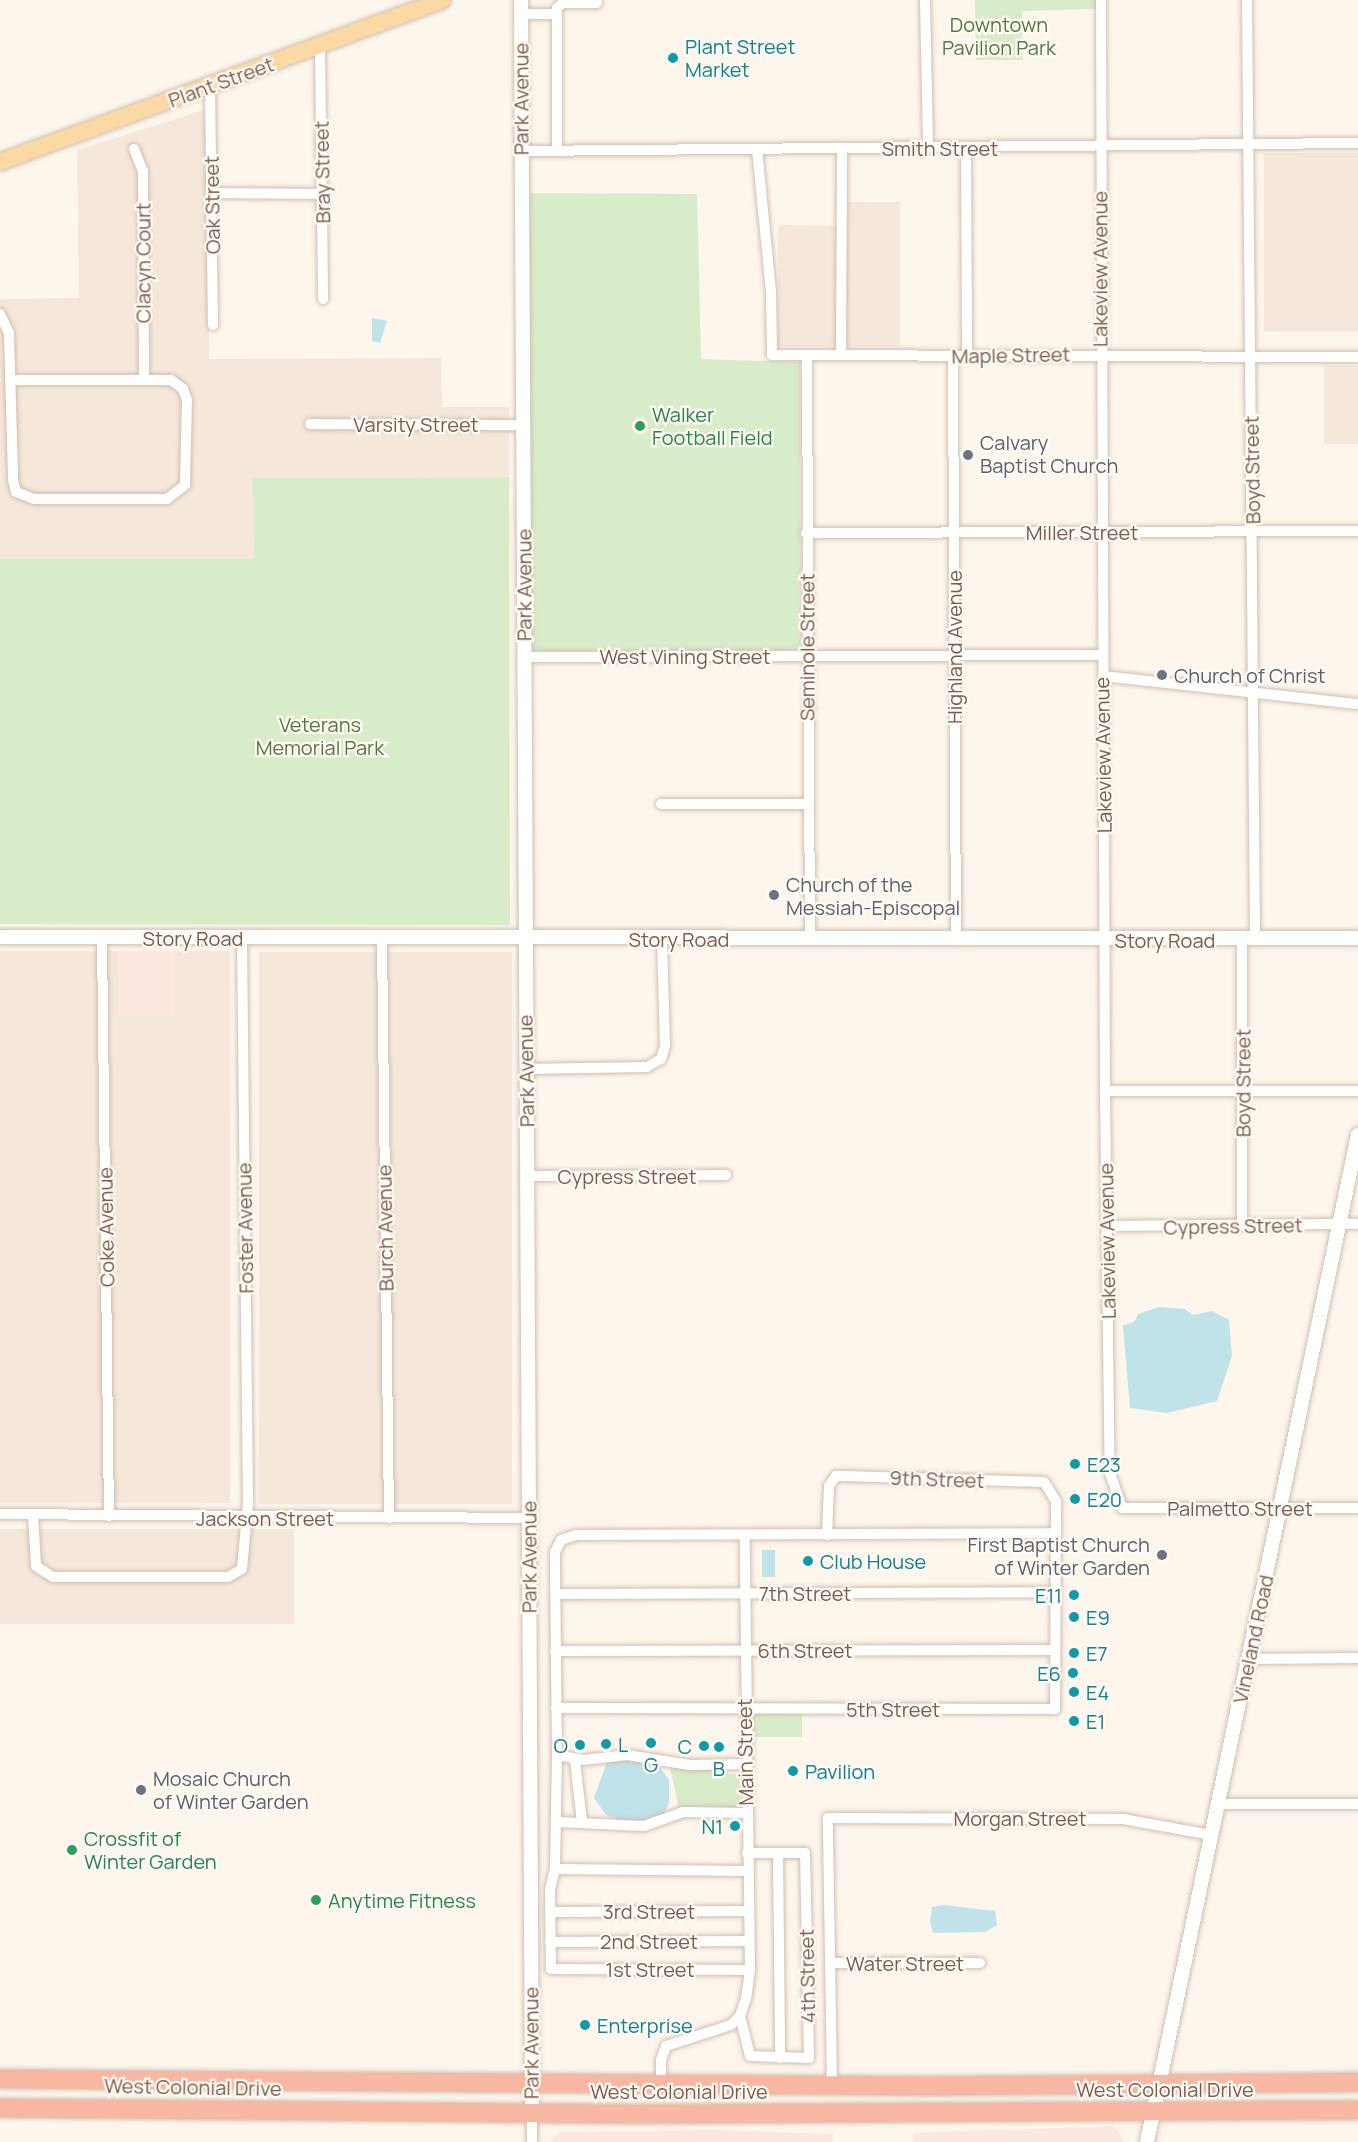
<!DOCTYPE html>
<html>
<head>
<meta charset="utf-8">
<style>
  body { margin:0 }
  #map { position:relative; width:1358px; height:2142px; overflow:hidden; background:#fdf6ec; font-family:Manrope,sans-serif }
  div>[style] { position:absolute }
  [style*='--x'] { left:calc(var(--x)*1px); top:calc(var(--y)*1px); width:calc(var(--w)*1px); rotate:calc(var(--a)*1deg) }
  .residential>* { inset:0; background:#f5e8da; transform-origin:0 0 }
  .commercial>* { inset:0; background:#fde8e0; transform-origin:0 0 }
  .green>* { inset:0; background:#d8ecc9; transform-origin:0 0 }
  .water>* { inset:0; background:#bfe3e8; transform-origin:0 0 }
  .roads { filter:drop-shadow(0 0 2px #d1beb0) drop-shadow(0 0 2px #d1beb0) }
  .street>* { height:10px; margin:-5px; padding:0 5px; transform-origin:5px; border-radius:5px; background:#fff }
  .secondary>* { height:14px; margin:-7px; padding:0 7px; transform-origin:7px; border-radius:7px; background:#fff }
  .primary>* { height:16px; margin:-8px; padding:0 8px; transform-origin:8px; border-radius:8px; background:#fbd9a5 }
  .highway>* { height:18px; margin:-9px; padding:0 9px; transform-origin:9px; border-radius:9px; background:#f7b7a3 }
  .dots>* { width:16px; height:16px; translate:-50% -50%; box-sizing:border-box; border:3px solid #fffaf3; border-radius:50% }
  span { translate:-50% -50%; white-space:nowrap; text-align:center; line-height:1.15; -webkit-text-stroke:4.5px #fffaf3; paint-order:stroke }
  .park-label { font-size:20px; color:#537a41 }
  .culture-label { font-size:20px; color:#0d838f }
  .left { translate:0 -50%; text-align:left }
  .right { translate:-100% -50%; text-align:right }
  .street-label { font-size:20px; color:#7a5c4d }
  .leisure-label { font-size:20px; color:#27864d }
  .worship-label { font-size:20px; color:#5b616d }
</style>
</head>
<body>
<div id="map">
  <div class="residential">
    <i style="clip-path:polygon(208px 109px,209px 359px,441px 358px,442px 407px,509px 407px,509px 477px,252px 478px,254px 559px,0 559px,0 299px,79px 298px,77px 150px)"></i>
    <i style="left:1264px;top:153px;width:94px;height:178px"></i>
    <i style="clip-path:polygon(848px 202px,900px 202px,900px 346px,778px 346px,778px 225px,847px 226px)"></i>
    <i style="left:1324px;top:366px;width:34px;height:78px"></i>
    <i style="left:0;top:951px;width:230px;height:552px"></i>
    <i style="left:259px;top:952px;width:253px;height:552px"></i>
    <i style="left:0;top:1529px;width:294px;height:95px"></i>
  </div>
  <div class="commercial">
    <i style="left:118px;top:951px;width:56px;height:65px"></i>
    <i style="clip-path:polygon(1114px 2126px,1125px 2142px,913px 2142px,913px 2133px)"></i>
    <i style="clip-path:polygon(713px 2130px,833px 2134px,833px 2142px,548px 2142px,560px 2132px)"></i>
  </div>
  <div class="green">
    <i style="clip-path:polygon(975px 0,1096px 0,1096px 9px,1022px 11px,1023px 60px,976px 60px)"></i>
    <i style="clip-path:polygon(529px 193px,697px 194px,701px 359px,800px 362px,801px 650px,531px 651px)"></i>
    <i style="clip-path:polygon(509px 477px,510px 925px,0 924px,0 559px,254px 559px,252px 478px)"></i>
    <i style="left:753px;top:1714px;width:49px;height:23px"></i>
    <i style="clip-path:polygon(670px 1768px,724px 1768px,728px 1774px,739px 1774px,740px 1810px,679px 1809px)"></i>
  </div>
  <div class="water">
    <i style="clip-path:polygon(372px 318px,387px 321px,380px 343px,372px 341px)"></i>
    <i style="clip-path:polygon(1159px 1307px,1185px 1309px,1193px 1315px,1212px 1311px,1229px 1320px,1232px 1356px,1217px 1401px,1167px 1413px,1130px 1408px,1123px 1326px,1135px 1321px,1138px 1314px)"></i>
    <i style="left:762px;top:1550px;width:13px;height:27px"></i>
    <i style="clip-path:polygon(633px 1758px,658px 1765px,669px 1780px,669px 1803px,664px 1813px,654px 1819px,631px 1822px,617px 1819px,606px 1815px,594px 1798px,607px 1762px)"></i>
    <i style="clip-path:polygon(943px 1905px,995px 1911px,997px 1925px,985px 1932px,933px 1933px,930px 1922px,932px 1907px)"></i>
  </div>
  <div class="roads">
    <div class="street">
      <i style="--x:925;--y:0;--w:148;--a:88.8"></i>
      <i style="--x:1101;--y:0;--w:1091;--a:89.79"></i>
      <i style="--x:1105;--y:1091;--w:382;--a:89.3"></i>
      <i style="--x:1110;--y:1473;--w:37;--a:71"></i>
      <i style="--x:1122;--y:1508;--w:236;--a:0"></i>
      <i style="--x:1247;--y:0;--w:940;--a:89.51"></i>
      <i style="--x:521;--y:14;--w:36;--a:0"></i>
      <i style="--x:320;--y:46;--w:253;--a:89.3"></i>
      <i style="--x:210;--y:85;--w:240;--a:89.3"></i>
      <i style="--x:966;--y:148;--w:208;--a:89.7"></i>
      <i style="--x:134;--y:149;--w:24;--a:68"></i>
      <i style="--x:143;--y:171;--w:207;--a:89.7"></i>
      <i style="--x:757;--y:149;--w:144;--a:84.4"></i>
      <i style="--x:771;--y:292;--w:63;--a:89.1"></i>
      <i style="--x:772;--y:355;--w:586;--a:0.2"></i>
      <i style="--x:522;--y:151;--w:836;--a:-0.55"></i>
      <i style="--x:557;--y:151;--w:143;--a:-90"></i>
      <i style="--x:557;--y:8;--w:8;--a:-40"></i>
      <i style="--x:563;--y:3;--w:34;--a:0"></i>
      <i style="--x:212;--y:193;--w:110;--a:0.5"></i>
      <i style="--x:0;--y:314;--w:21;--a:65"></i>
      <i style="--x:9;--y:333;--w:147;--a:88.4"></i>
      <i style="--x:13;--y:480;--w:12;--a:76"></i>
      <i style="--x:16;--y:492;--w:19;--a:21"></i>
      <i style="--x:34;--y:499;--w:133;--a:0"></i>
      <i style="--x:167;--y:499;--w:23;--a:-38"></i>
      <i style="--x:185;--y:485;--w:85;--a:-88.7"></i>
      <i style="--x:187;--y:400;--w:12;--a:-110"></i>
      <i style="--x:183;--y:389;--w:15;--a:-143"></i>
      <i style="--x:171;--y:380;--w:161;--a:180"></i>
      <i style="--x:807;--y:355;--w:584;--a:89.71"></i>
      <i style="--x:841;--y:355;--w:207;--a:-89.7"></i>
      <i style="--x:953;--y:356;--w:583;--a:89.71"></i>
      <i style="--x:310;--y:424;--w:213;--a:0.3"></i>
      <i style="--x:806;--y:533;--w:552;--a:-0.21"></i>
      <i style="--x:524;--y:657;--w:578;--a:-0.2"></i>
      <i style="--x:1103;--y:676;--w:257;--a:6.3"></i>
      <i style="--x:661;--y:804;--w:148;--a:0"></i>
      <i style="--x:102;--y:938;--w:578;--a:89.31"></i>
      <i style="--x:382;--y:938;--w:580;--a:89.31"></i>
      <i style="--x:1242;--y:940;--w:286;--a:90"></i>
      <i style="--x:525;--y:1069;--w:122;--a:-0.9"></i>
      <i style="--x:647;--y:1067;--w:16;--a:-30"></i>
      <i style="--x:661;--y:1059;--w:14;--a:-73"></i>
      <i style="--x:665;--y:1046;--w:107;--a:-91.6"></i>
      <i style="--x:1105;--y:1091;--w:253;--a:0"></i>
      <i style="--x:527;--y:1176;--w:199;--a:-0.3"></i>
      <i style="--x:1108;--y:1226;--w:250;--a:-0.5"></i>
      <i style="--x:0;--y:1514;--w:529;--a:0.43"></i>
      <i style="--x:33;--y:1515;--w:51;--a:86.6"></i>
      <i style="--x:36;--y:1566;--w:20;--a:33"></i>
      <i style="--x:53;--y:1577;--w:175;--a:0"></i>
      <i style="--x:228;--y:1577;--w:16;--a:-30"></i>
      <i style="--x:242;--y:1569;--w:66;--a:-84.8"></i>
      <i style="--x:248;--y:1503;--w:565;--a:-90.61"></i>
      <i style="--x:556;--y:1594;--w:499;--a:-0.2"></i>
      <i style="--x:555;--y:1651;--w:500;--a:-0.11"></i>
      <i style="--x:1250;--y:1659;--w:108;--a:-0.5"></i>
      <i style="--x:556;--y:1708;--w:499;--a:0.1"></i>
      <i style="--x:1055;--y:1709;--w:208;--a:-89.7"></i>
      <i style="--x:1056;--y:1501;--w:22;--a:-122"></i>
      <i style="--x:1044;--y:1482;--w:208;--a:-178.3"></i>
      <i style="--x:836;--y:1476;--w:12;--a:125"></i>
      <i style="--x:829;--y:1486;--w:49;--a:92.3"></i>
      <i style="--x:557;--y:1755;--w:114;--a:91"></i>
      <i style="--x:555;--y:1869;--w:21;--a:104"></i>
      <i style="--x:550;--y:1889;--w:80;--a:89.3"></i>
      <i style="--x:551;--y:1969;--w:199;--a:0.3"></i>
      <i style="--x:575;--y:1760;--w:62;--a:83.6"></i>
      <i style="--x:745;--y:1764;--w:55;--a:179"></i>
      <i style="--x:690;--y:1765;--w:64;--a:-171"></i>
      <i style="--x:627;--y:1755;--w:44;--a:173.5"></i>
      <i style="--x:583;--y:1760;--w:26;--a:-169"></i>
      <i style="--x:557;--y:1755;--w:203;--a:-90.6"></i>
      <i style="--x:555;--y:1552;--w:13;--a:-63"></i>
      <i style="--x:561;--y:1540;--w:16;--a:-18"></i>
      <i style="--x:576;--y:1535;--w:480;--a:-0.2"></i>
      <i style="--x:1218;--y:1804;--w:140;--a:0"></i>
      <i style="--x:556;--y:1822;--w:88;--a:2.6"></i>
      <i style="--x:644;--y:1826;--w:41;--a:-19.7"></i>
      <i style="--x:683;--y:1812;--w:63;--a:0.9"></i>
      <i style="--x:778;--y:1853;--w:205;--a:89.4"></i>
      <i style="--x:555;--y:1869;--w:192;--a:0.6"></i>
      <i style="--x:550;--y:1912;--w:197;--a:-0.3"></i>
      <i style="--x:550;--y:1942;--w:198;--a:-0.3"></i>
      <i style="--x:831;--y:1963;--w:149;--a:0"></i>
      <i style="--x:740;--y:2016;--w:41;--a:76"></i>
      <i style="--x:750;--y:2056;--w:59;--a:1.9"></i>
      <i style="--x:809;--y:2058;--w:205;--a:-91.1"></i>
      <i style="--x:805;--y:1853;--w:58;--a:180"></i>
      <i style="--x:661;--y:2085;--w:25;--a:-90"></i>
      <i style="--x:661;--y:2060;--w:15;--a:-70"></i>
      <i style="--x:666;--y:2046;--w:68;--a:-17.9"></i>
      <i style="--x:731;--y:2025;--w:13;--a:-45"></i>
      <i style="--x:740;--y:2016;--w:18;--a:-71"></i>
      <i style="--x:746;--y:1999;--w:29;--a:-82"></i>
      <i style="--x:750;--y:1970;--w:435;--a:-90.7"></i>
      <i style="--x:832;--y:2085;--w:267;--a:-90.9"></i>
      <i style="--x:828;--y:1818;--w:295;--a:0.2"></i>
      <i style="--x:1123;--y:1819;--w:89;--a:10.3"></i>
      <i style="--x:532;--y:2113;--w:29;--a:90"></i>
    </div>
    <div class="secondary">
      <i style="--x:521;--y:0;--w:2113;--a:89.7"></i>
      <i style="--x:0;--y:937;--w:1358;--a:0.04"></i>
      <i style="--x:1147;--y:2142;--w:1029;--a:-78.17"></i>
    </div>
    <div class="primary">
      <i style="--x:0;--y:162;--w:471;--a:-20.1"></i>
    </div>
    <div class="highway">
      <i style="--x:0;--y:2079;--w:927;--a:0.43"></i>
      <i style="--x:927;--y:2086;--w:431;--a:-0.5"></i>
      <i style="--x:0;--y:2108;--w:635;--a:0.54"></i>
      <i style="--x:635;--y:2114;--w:723;--a:-0.32"></i>
    </div>
  </div>
  <div class="dots">
    <i style="left:673px;top:58px;background:#0f9aa8"></i>
    <i style="left:640px;top:426px;background:#2e9e5b"></i>
    <i style="left:968px;top:455px;background:#6b7280"></i>
    <i style="left:1162px;top:675px;background:#6b7280"></i>
    <i style="left:774px;top:895px;background:#6b7280"></i>
    <i style="left:1075px;top:1464px;background:#0f9aa8"></i>
    <i style="left:1075px;top:1499px;background:#0f9aa8"></i>
    <i style="left:1162px;top:1555px;background:#6b7280"></i>
    <i style="left:808px;top:1561px;background:#0f9aa8"></i>
    <i style="left:1074px;top:1595px;background:#0f9aa8"></i>
    <i style="left:1074px;top:1617px;background:#0f9aa8"></i>
    <i style="left:1074px;top:1653px;background:#0f9aa8"></i>
    <i style="left:1073px;top:1673px;background:#0f9aa8"></i>
    <i style="left:1074px;top:1692px;background:#0f9aa8"></i>
    <i style="left:1074px;top:1721px;background:#0f9aa8"></i>
    <i style="left:651px;top:1743px;background:#0f9aa8"></i>
    <i style="left:606px;top:1744px;background:#0f9aa8"></i>
    <i style="left:580px;top:1745px;background:#0f9aa8"></i>
    <i style="left:704px;top:1746px;background:#0f9aa8"></i>
    <i style="left:719px;top:1747px;background:#0f9aa8"></i>
    <i style="left:793px;top:1771px;background:#0f9aa8"></i>
    <i style="left:141px;top:1790px;background:#6b7280"></i>
    <i style="left:735px;top:1826px;background:#0f9aa8"></i>
    <i style="left:72px;top:1850px;background:#2e9e5b"></i>
    <i style="left:316px;top:1900px;background:#2e9e5b"></i>
    <i style="left:585px;top:2025px;background:#0f9aa8"></i>
  </div>
  <div class="park-label">
    <span style="left:999px;top:36px">Downtown<br>Pavilion Park</span>
    <span style="left:320px;top:736px">Veterans<br>Memorial Park</span>
  </div>
  <div class="culture-label">
    <span class="left" style="left:685px;top:58px">Plant Street<br>Market</span>
    <span class="left" style="left:1087px;top:1464px">E23</span>
    <span class="left" style="left:1087px;top:1499px">E20</span>
    <span class="left" style="left:820px;top:1561px">Club House</span>
    <span class="right" style="left:1062px;top:1595px">E11</span>
    <span class="left" style="left:1086px;top:1617px">E9</span>
    <span class="left" style="left:1086px;top:1653px">E7</span>
    <span class="right" style="left:1061px;top:1673px">E6</span>
    <span class="left" style="left:1086px;top:1692px">E4</span>
    <span class="left" style="left:1086px;top:1721px">E1</span>
    <span class="left" style="left:618px;top:1744px">L</span>
    <span class="right" style="left:568px;top:1745px">O</span>
    <span class="right" style="left:692px;top:1746px">C</span>
    <span style="left:651px;top:1764px">G</span>
    <span style="left:719px;top:1768px">B</span>
    <span class="left" style="left:805px;top:1771px">Pavilion</span>
    <span class="right" style="left:723px;top:1826px">N1</span>
    <span class="left" style="left:597px;top:2025px">Enterprise</span>
  </div>
  <div class="street-label">
    <span style="left:221px;top:82px;rotate:-20deg">Plant Street</span>
    <span style="left:521px;top:99px;rotate:-90deg">Park Avenue</span>
    <span style="left:940px;top:148px">Smith Street</span>
    <span style="left:322px;top:172px;rotate:-91deg">Bray Street</span>
    <span style="left:212px;top:205px;rotate:-91deg">Oak Street</span>
    <span style="left:143px;top:263px;rotate:-90deg">Clacyn Court</span>
    <span style="left:1100px;top:269px;rotate:-90deg">Lakeview Avenue</span>
    <span style="left:1011px;top:355px;rotate:-1deg">Maple Street</span>
    <span style="left:416px;top:424px">Varsity Street</span>
    <span style="left:1252px;top:470px;rotate:-91deg">Boyd Street</span>
    <span style="left:1082px;top:532px">Miller Street</span>
    <span style="left:524px;top:585px;rotate:-90deg">Park Avenue</span>
    <span style="left:807px;top:647px;rotate:-90deg">Seminole Street</span>
    <span style="left:954px;top:647px;rotate:-90deg">Highland Avenue</span>
    <span style="left:685px;top:656px">West Vining Street</span>
    <span style="left:1103px;top:755px;rotate:-91deg">Lakeview Avenue</span>
    <span style="left:193px;top:938px">Story Road</span>
    <span style="left:679px;top:939px">Story Road</span>
    <span style="left:1165px;top:940px">Story Road</span>
    <span style="left:526px;top:1071px;rotate:-91deg">Park Avenue</span>
    <span style="left:1243px;top:1083px;rotate:-90deg">Boyd Street</span>
    <span style="left:627px;top:1176px">Cypress Street</span>
    <span style="left:1233px;top:1226px;rotate:-1deg">Cypress Street</span>
    <span style="left:106px;top:1227px;rotate:-91deg">Coke Avenue</span>
    <span style="left:245px;top:1228px;rotate:-91deg">Foster Avenue</span>
    <span style="left:385px;top:1228px;rotate:-91deg">Burch Avenue</span>
    <span style="left:1107px;top:1241px;rotate:-91deg">Lakeview Avenue</span>
    <span style="left:937px;top:1479px;rotate:2deg">9th Street</span>
    <span style="left:1240px;top:1508px">Palmetto Street</span>
    <span style="left:265px;top:1518px">Jackson Street</span>
    <span style="left:529px;top:1557px;rotate:-90deg">Park Avenue</span>
    <span style="left:805px;top:1593px">7th Street</span>
    <span style="left:1253px;top:1639px;rotate:-78deg">Vineland Road</span>
    <span style="left:805px;top:1650px">6th Street</span>
    <span style="left:893px;top:1709px">5th Street</span>
    <span style="left:745px;top:1752px;rotate:-91deg">Main Street</span>
    <span style="left:1020px;top:1818px">Morgan Street</span>
    <span style="left:649px;top:1911px">3rd Street</span>
    <span style="left:649px;top:1941px">2nd Street</span>
    <span style="left:905px;top:1963px">Water Street</span>
    <span style="left:650px;top:1969px">1st Street</span>
    <span style="left:807px;top:1976px;rotate:-91deg">4th Street</span>
    <span style="left:531px;top:2043px;rotate:-90deg">Park Avenue</span>
    <span style="left:193px;top:2087px;rotate:1deg">West Colonial Drive</span>
    <span style="left:1165px;top:2089px">West Colonial Drive</span>
    <span style="left:679px;top:2091px">West Colonial Drive</span>
  </div>
  <div class="leisure-label">
    <span class="left" style="left:652px;top:426px">Walker<br>Football Field</span>
    <span class="left" style="left:84px;top:1850px">Crossfit of<br>Winter Garden</span>
    <span class="left" style="left:328px;top:1900px">Anytime Fitness</span>
  </div>
  <div class="worship-label">
    <span class="left" style="left:980px;top:454px">Calvary<br>Baptist Church</span>
    <span class="left" style="left:1174px;top:675px">Church of Christ</span>
    <span class="left" style="left:786px;top:896px">Church of the<br>Messiah-Episcopal</span>
    <span class="right" style="left:1150px;top:1556px">First Baptist Church<br>of Winter Garden</span>
    <span class="left" style="left:153px;top:1790px">Mosaic Church<br>of Winter Garden</span>
  </div>
</div>
</body>
</html>
